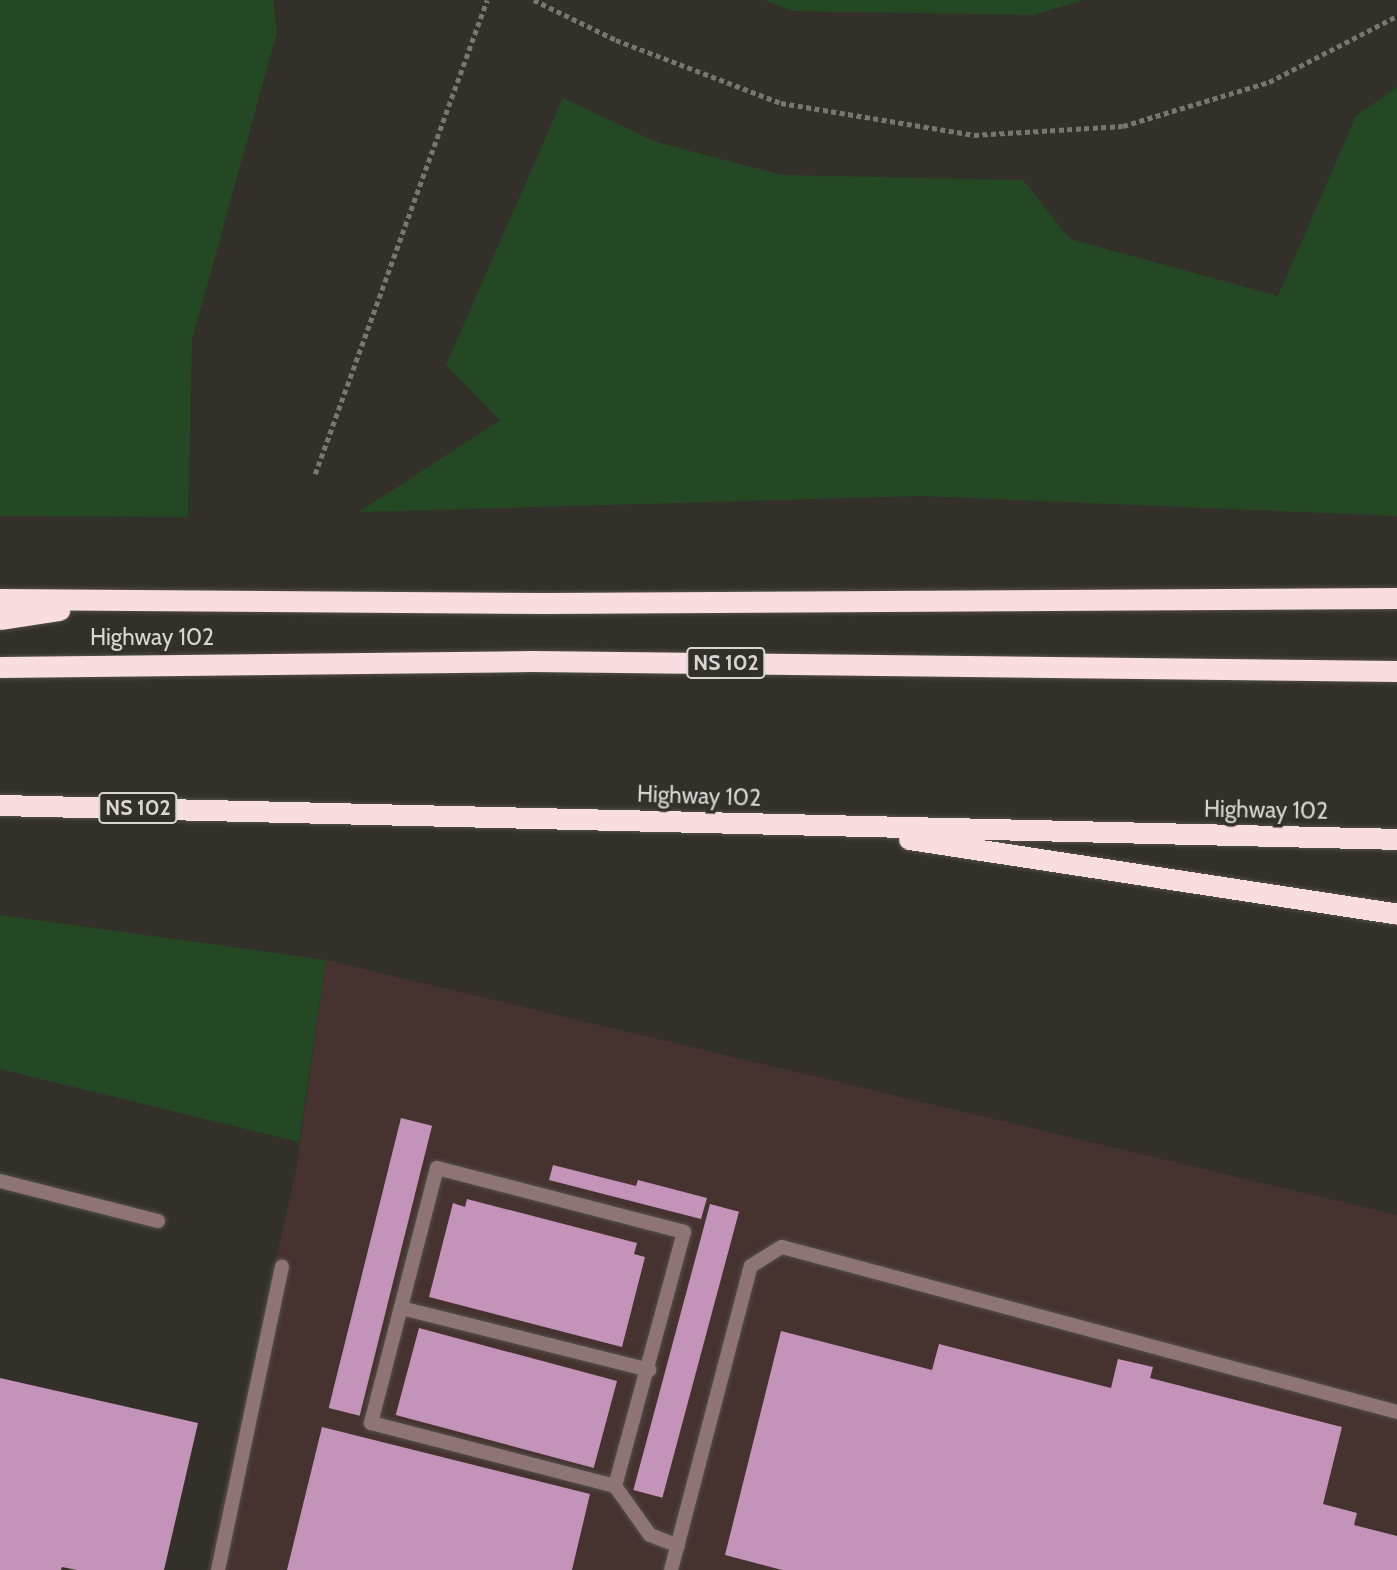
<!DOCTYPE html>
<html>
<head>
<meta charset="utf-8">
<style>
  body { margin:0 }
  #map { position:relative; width:1397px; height:1570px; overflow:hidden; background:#33302a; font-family:Cabin,sans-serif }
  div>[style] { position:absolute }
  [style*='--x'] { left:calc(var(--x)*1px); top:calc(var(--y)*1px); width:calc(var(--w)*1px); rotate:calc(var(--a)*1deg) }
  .commercial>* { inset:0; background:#46322f }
  .green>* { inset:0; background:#244823 }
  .building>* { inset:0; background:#c493b9; transform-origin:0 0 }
  .path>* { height:4.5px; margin-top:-2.25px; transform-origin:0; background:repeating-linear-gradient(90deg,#787671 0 5px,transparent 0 8.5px) }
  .roads { filter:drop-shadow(0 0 2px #514e48) drop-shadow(0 0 2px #514e48) }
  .service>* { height:14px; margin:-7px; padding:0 7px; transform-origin:7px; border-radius:7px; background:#8f7477 }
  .motorway>* { height:21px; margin:-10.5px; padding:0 10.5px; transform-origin:10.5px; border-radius:10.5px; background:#f9dde0 }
  span { translate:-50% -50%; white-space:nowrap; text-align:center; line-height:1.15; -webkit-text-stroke:7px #33302a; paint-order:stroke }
  .shield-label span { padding:2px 5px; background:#33302a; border:2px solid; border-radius:5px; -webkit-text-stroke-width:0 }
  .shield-label { font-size:21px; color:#d7d6d2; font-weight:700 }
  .street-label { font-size:23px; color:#d7d6d2 }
</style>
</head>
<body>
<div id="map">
  <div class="commercial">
    <i style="clip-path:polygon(326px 960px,1397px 1215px,1397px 1570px,207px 1570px,296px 1170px)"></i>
  </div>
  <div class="green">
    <i style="clip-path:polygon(0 0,273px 0,277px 32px,192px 340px,188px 517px,0 516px)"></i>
    <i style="clip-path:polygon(764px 0,1084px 0,1033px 15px,792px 11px)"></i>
    <i style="clip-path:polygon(1397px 87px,1397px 516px,921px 496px,359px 512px,500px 420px,446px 365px,563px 98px,656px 142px,782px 175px,1023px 180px,1070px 239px,1278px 296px,1356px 116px)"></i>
    <i style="clip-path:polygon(0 915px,326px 960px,299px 1142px,0 1069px)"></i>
  </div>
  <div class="building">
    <i style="left:401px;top:1118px;width:32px;height:299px;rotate:14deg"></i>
    <i style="clip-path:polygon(553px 1165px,636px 1186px,638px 1180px,707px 1198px,701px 1219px,549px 1180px)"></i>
    <i style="clip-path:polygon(467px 1199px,637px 1243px,634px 1254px,645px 1257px,622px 1347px,429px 1297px,453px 1203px,465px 1207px)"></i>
    <i style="left:710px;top:1204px;width:30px;height:296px;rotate:15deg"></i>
    <i style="left:419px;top:1328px;width:205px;height:90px;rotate:15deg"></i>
    <i style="clip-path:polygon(781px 1331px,932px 1370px,939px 1344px,1111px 1388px,1118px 1359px,1153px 1367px,1150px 1378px,1342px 1427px,1323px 1504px,1357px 1513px,1354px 1525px,1397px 1536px,1397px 1570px,782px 1570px,725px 1555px)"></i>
    <i style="clip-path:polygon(0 1378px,198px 1423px,164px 1570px,77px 1570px,62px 1567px,61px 1570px,0 1570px)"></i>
    <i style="clip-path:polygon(322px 1427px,590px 1494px,572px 1570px,287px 1570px)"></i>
  </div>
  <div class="path">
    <i style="--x:534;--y:0;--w:91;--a:26"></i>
    <i style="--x:616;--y:40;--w:177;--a:20.9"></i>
    <i style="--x:781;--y:103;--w:196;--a:9.4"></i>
    <i style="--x:974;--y:135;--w:149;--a:-3.5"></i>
    <i style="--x:1123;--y:126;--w:152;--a:-16.8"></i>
    <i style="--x:1269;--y:82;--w:144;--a:-27.3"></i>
    <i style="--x:315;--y:474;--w:504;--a:-70.06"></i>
  </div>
  <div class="roads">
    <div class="service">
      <i style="--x:437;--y:1168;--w:255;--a:14.5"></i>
      <i style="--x:684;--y:1232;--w:263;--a:105.2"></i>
      <i style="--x:615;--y:1486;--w:252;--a:-165.5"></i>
      <i style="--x:371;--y:1423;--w:263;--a:-75.5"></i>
      <i style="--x:0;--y:1181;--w:163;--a:14.2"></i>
      <i style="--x:401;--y:1308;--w:256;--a:14"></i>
      <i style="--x:615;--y:1486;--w:60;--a:54.5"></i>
      <i style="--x:650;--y:1535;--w:30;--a:21"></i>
      <i style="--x:218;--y:1570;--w:310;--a:-78.1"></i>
      <i style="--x:671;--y:1570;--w:314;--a:-75.3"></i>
      <i style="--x:751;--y:1266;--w:36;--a:-32"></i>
      <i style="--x:782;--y:1247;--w:637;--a:15.02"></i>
    </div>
    <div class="motorway">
      <i style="--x:0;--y:599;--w:546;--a:0.42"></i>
      <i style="--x:546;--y:603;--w:851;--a:-0.34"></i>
      <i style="--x:0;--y:619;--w:60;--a:-8.7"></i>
      <i style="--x:0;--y:667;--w:533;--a:-0.64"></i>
      <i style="--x:533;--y:661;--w:864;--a:0.66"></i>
      <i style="--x:0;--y:805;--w:1397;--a:1.39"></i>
      <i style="--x:909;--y:839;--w:494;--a:8.7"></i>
    </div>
  </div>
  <div class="shield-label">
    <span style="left:726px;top:663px">NS 102</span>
    <span style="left:138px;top:808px">NS 102</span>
  </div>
  <div class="street-label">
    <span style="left:152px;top:637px">Highway 102</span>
    <span style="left:699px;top:796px;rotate:2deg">Highway 102</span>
    <span style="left:1266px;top:810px;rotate:1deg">Highway 102</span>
  </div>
</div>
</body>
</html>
